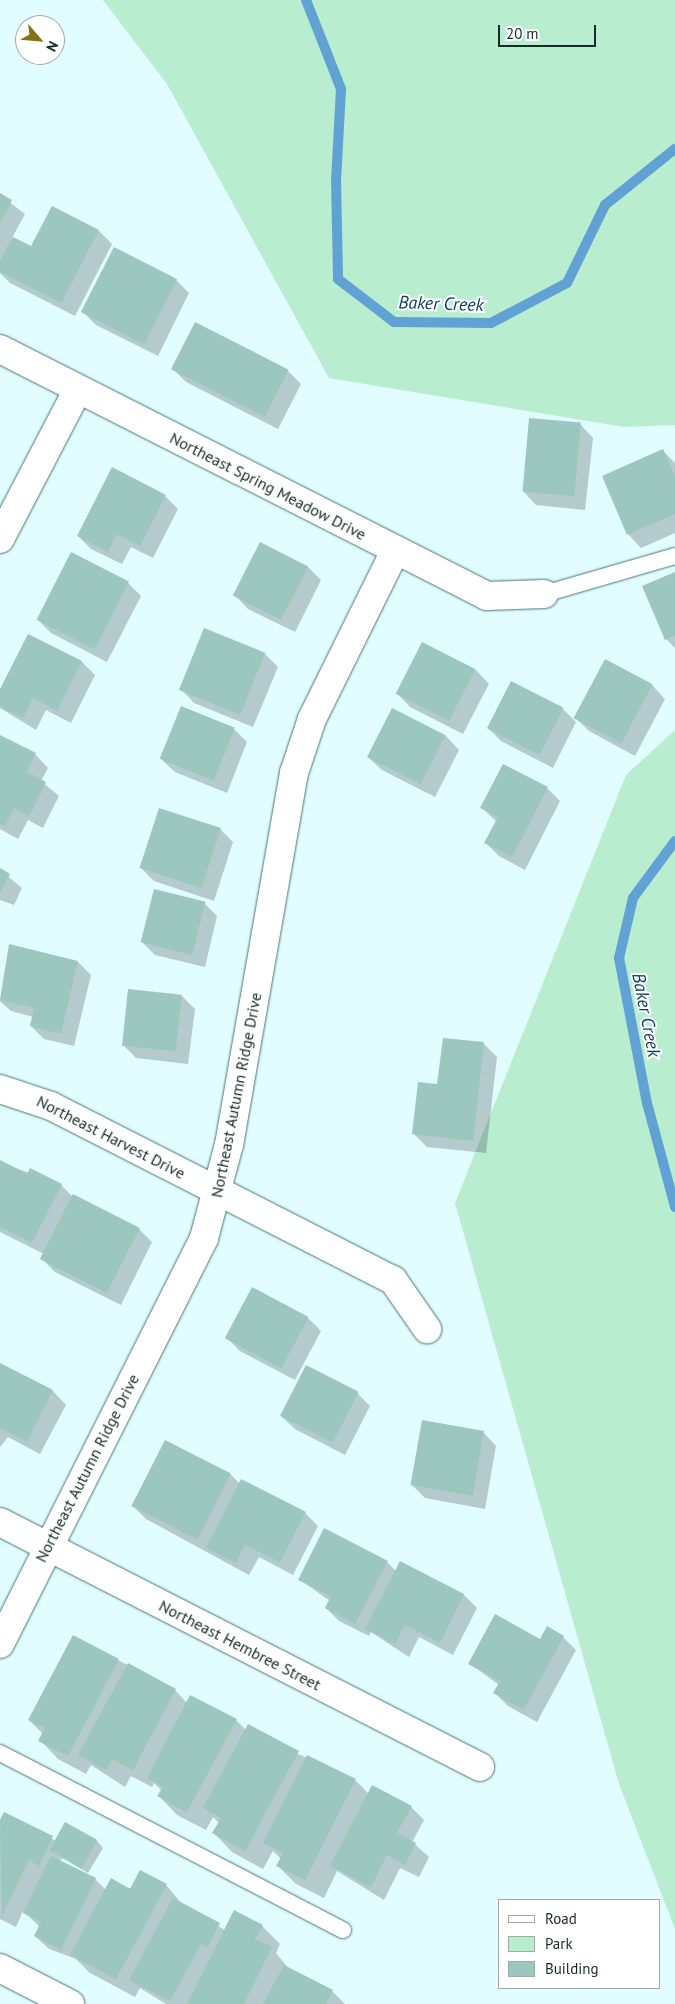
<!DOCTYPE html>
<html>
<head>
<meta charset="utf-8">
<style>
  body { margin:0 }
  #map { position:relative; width:675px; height:2004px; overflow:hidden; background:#e1fdff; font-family:"PT Sans",sans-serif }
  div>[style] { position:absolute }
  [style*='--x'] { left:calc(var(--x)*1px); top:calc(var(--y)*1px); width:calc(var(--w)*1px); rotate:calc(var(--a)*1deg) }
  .green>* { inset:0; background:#b8edd0 }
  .shadow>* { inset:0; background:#0003 }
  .stream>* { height:10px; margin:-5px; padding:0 5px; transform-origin:5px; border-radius:5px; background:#60a2d4 }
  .building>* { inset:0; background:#9bc7be; transform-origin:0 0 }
  .roads { filter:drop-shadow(0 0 1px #4a7478) drop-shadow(0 0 1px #4a7478) }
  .lane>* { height:16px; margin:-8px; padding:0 8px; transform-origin:8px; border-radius:8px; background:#fff }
  .street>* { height:28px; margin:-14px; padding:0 14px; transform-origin:14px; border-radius:14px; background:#fff }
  span { translate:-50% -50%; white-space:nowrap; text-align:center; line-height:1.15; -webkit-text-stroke:4px #fff; paint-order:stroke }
  .street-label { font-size:16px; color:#17292a }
  .water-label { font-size:18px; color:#043b5c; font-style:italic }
  .legend { position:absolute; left:498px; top:1899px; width:162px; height:90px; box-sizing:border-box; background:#fff; border:1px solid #a2a9aa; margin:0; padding:6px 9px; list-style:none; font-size:15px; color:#17292a }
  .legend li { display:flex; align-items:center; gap:10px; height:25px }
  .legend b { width:25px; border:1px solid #a2a9aa }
  .north { position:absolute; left:15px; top:15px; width:50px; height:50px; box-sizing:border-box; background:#fff; border:1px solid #a2a9aa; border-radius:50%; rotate:117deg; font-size:14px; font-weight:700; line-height:20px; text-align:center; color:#17292a }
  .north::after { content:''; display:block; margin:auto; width:18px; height:22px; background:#827315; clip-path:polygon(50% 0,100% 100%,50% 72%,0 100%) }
  .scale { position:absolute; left:498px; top:25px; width:98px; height:22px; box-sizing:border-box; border:2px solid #17292a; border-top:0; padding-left:6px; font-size:15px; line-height:18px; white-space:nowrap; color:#17292a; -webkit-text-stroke:4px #fff; paint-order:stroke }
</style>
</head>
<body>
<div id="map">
  <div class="green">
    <i style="clip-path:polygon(103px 0,675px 0,675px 425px,624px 427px,329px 378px,167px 84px)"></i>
    <i style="clip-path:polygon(675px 730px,675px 1929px,619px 1784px,455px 1203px,626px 775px)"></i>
  </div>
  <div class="shadow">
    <i style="clip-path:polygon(0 195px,25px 214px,12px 238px,31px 247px,52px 207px,99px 231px,112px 244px,75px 316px,10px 283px,0 273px)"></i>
    <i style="clip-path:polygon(115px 249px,176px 280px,189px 293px,158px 356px,96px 325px,83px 312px)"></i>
    <i style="clip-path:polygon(196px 324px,288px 371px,301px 384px,278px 429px,186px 382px,173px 369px)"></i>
    <i style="clip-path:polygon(580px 424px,593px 438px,585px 510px,536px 505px,523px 491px)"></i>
    <i style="clip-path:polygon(663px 451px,675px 463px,675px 533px,641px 548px,628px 534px)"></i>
    <i style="clip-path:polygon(165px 496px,178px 509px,153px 558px,131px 547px,122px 564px,91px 549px,78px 536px)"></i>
    <i style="clip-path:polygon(261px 544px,308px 567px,321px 580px,295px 632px,248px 609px,235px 595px)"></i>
    <i style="clip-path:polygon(675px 574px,675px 648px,666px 639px)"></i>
    <i style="clip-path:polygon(128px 583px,141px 596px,107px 662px,51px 633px,38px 620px)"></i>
    <i style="clip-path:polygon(205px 630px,265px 654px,278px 667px,253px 727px,194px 703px,181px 689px)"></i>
    <i style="clip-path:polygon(29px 635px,82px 662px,95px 675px,71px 723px,46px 710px,36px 730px,0 708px,0 692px)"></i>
    <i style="clip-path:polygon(423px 643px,476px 670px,489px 684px,463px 734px,410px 707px,397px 693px)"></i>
    <i style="clip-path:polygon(511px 682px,563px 709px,576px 722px,553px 768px,501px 741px,488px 728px)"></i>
    <i style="clip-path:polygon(652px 685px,665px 699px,635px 756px,589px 731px,576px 718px)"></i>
    <i style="clip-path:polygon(393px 709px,446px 736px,459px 750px,435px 797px,382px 770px,368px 757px)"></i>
    <i style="clip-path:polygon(234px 729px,247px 742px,227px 793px,175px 772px,161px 759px)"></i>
    <i style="clip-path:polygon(0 737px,35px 754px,48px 768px,41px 781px,59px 796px,43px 828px,28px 820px,18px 839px,0 829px)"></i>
    <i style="clip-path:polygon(547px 788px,560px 801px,525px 870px,499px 856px,486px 843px,497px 822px,482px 808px)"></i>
    <i style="clip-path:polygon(220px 829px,233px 842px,214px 901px,154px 881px,141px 868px)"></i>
    <i style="clip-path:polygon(0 870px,22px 888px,14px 905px,0 900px)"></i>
    <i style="clip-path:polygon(204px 903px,217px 916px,205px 967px,155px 955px,142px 942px)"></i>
    <i style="clip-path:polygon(10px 946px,78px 962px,91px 975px,74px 1046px,44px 1039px,31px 1026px,33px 1017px,11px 1011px,0 1001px)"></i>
    <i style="clip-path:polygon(182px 996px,195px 1009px,188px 1064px,136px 1058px,123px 1045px)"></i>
    <i style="clip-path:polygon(444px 1039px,484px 1044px,497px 1057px,486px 1153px,427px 1147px,414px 1134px,439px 1085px)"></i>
    <i style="clip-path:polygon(0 1162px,61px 1185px,73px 1197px,139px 1229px,152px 1242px,121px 1305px,55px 1272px,42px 1259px,44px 1254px,0 1232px)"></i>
    <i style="clip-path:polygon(308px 1318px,321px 1331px,295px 1380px,240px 1351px,227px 1338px)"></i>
    <i style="clip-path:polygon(0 1365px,53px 1391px,66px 1405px,40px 1454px,8px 1437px,0 1447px)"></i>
    <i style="clip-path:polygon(357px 1393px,370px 1406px,345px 1455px,295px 1429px,281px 1416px)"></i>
    <i style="clip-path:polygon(483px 1432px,496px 1446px,485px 1509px,425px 1498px,412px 1485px)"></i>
    <i style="clip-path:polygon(166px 1441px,231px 1475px,240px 1484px,305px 1513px,318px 1526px,293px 1575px,259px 1557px,249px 1575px,146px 1519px,133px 1506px)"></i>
    <i style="clip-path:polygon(387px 1562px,396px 1571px,400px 1563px,464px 1595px,477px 1608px,453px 1655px,419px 1637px,409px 1657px,371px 1632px,369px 1636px,339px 1621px,326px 1608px,330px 1601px,299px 1579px)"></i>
    <i style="clip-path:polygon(563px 1637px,576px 1650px,537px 1722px,508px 1706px,495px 1693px,499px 1685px,469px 1663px)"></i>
    <i style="clip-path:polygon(118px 1660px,175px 1690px,187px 1703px,236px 1720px,246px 1730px,355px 1780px,369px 1794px,411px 1807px,424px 1820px,412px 1842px,429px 1857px,419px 1877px,400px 1868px,384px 1900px,337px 1871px,324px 1898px,296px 1884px,278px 1866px,281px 1859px,273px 1851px,263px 1869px,232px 1852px,214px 1833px,219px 1823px,213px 1817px,206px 1830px,177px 1815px,159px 1796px,162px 1791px,154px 1783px,152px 1787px,131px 1776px,125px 1787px,91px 1765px,86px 1774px,58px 1759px,40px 1740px,43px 1734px,29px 1720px)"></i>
    <i style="clip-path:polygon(5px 1813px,56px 1841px,66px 1824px,97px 1841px,103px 1848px,88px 1873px,62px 1858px,60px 1862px,95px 1879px,106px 1890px,166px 1885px,183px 1905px,225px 1930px,262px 1926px,280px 1944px,276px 1953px,289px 1969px,332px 1991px,345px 2004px,166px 2004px,140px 1988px,135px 1997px,90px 1973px,76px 1959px,49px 1949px,35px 1936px,40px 1927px,23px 1911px,16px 1927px,0 1919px,0 1823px)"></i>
  </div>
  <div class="stream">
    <i style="--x:306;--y:0;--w:96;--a:68.5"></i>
    <i style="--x:341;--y:89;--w:91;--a:93.1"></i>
    <i style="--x:336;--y:180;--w:99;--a:88.8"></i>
    <i style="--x:338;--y:279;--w:71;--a:37.5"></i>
    <i style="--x:394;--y:322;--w:97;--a:0.6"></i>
    <i style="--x:491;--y:323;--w:86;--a:-27.8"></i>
    <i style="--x:567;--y:283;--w:87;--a:-64"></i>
    <i style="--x:605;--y:205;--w:90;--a:-38.7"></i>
    <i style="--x:675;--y:841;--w:71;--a:126.4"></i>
    <i style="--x:633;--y:898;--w:62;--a:103.1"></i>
    <i style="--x:619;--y:958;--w:148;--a:79.1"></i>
    <i style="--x:647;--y:1103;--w:108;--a:74.9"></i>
  </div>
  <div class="building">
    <i style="clip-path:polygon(0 193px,12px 200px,0 224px)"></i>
    <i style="clip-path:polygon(52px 206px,99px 230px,61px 303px,0 272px,0 261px,13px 237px,31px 246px)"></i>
    <i style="left:114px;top:247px;width:71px;height:73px;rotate:27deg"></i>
    <i style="left:195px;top:322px;width:105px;height:53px;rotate:27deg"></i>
    <i style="left:529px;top:418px;width:52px;height:74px;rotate:5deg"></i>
    <i style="clip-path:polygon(663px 449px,675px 477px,675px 514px,627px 535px,602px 476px)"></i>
    <i style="clip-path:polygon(112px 467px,166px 495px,140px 546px,117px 534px,108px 552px,77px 536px)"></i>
    <i style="left:260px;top:542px;width:54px;height:60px;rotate:27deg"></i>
    <i style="left:71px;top:552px;width:65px;height:76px;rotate:27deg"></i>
    <i style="clip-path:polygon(675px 572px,675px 635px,665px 640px,642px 586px)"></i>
    <i style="left:204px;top:628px;width:66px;height:67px;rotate:22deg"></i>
    <i style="clip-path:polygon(28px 634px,82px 661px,57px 711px,33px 698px,23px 718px,0 707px,0 689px)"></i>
    <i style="left:422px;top:642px;width:60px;height:58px;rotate:27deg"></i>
    <i style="left:605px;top:659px;width:54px;height:67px;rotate:28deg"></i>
    <i style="left:511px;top:681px;width:59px;height:53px;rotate:27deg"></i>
    <i style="left:181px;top:706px;width:58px;height:57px;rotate:22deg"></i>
    <i style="left:392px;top:708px;width:60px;height:55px;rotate:27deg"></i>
    <i style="clip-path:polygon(0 735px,36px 753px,26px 772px,46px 782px,29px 816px,14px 808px,5px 826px,0 824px)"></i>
    <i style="clip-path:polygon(503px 764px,548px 787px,512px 857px,484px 843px,498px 817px,480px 808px)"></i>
    <i style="left:159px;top:808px;width:65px;height:63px;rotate:18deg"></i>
    <i style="clip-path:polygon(0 868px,10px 874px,0 893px)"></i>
    <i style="left:154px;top:889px;width:53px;height:55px;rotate:14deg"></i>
    <i style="clip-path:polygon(9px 944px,78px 961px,61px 1034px,30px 1026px,34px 1008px,0 1000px)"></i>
    <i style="left:128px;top:989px;width:54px;height:57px;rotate:6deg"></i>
    <i style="clip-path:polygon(443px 1038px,484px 1042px,473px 1141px,412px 1134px,418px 1082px,437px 1084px)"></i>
    <i style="clip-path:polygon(0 1160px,27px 1174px,30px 1168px,62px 1184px,32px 1243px,0 1227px)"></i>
    <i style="left:73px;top:1194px;width:75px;height:73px;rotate:27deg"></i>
    <i style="left:252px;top:1287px;width:64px;height:58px;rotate:28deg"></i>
    <i style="clip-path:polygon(0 1363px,53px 1390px,27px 1442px,0 1428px)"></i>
    <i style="left:306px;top:1365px;width:59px;height:57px;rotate:27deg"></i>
    <i style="left:422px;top:1420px;width:63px;height:66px;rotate:10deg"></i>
    <i style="left:165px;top:1440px;width:74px;height:74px;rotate:27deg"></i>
    <i style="clip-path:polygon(241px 1479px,306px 1512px,280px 1562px,245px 1545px,236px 1563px,206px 1548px)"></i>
    <i style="clip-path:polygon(324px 1528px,388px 1561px,355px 1624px,325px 1608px,331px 1596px,298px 1580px)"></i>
    <i style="clip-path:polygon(400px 1561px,464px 1594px,440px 1643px,405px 1625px,395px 1644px,365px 1629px)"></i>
    <i style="clip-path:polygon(495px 1614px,540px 1639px,547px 1626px,564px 1636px,524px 1710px,493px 1693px,500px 1681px,468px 1664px)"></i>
    <i style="clip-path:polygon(73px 1635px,119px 1659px,68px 1756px,38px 1741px,45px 1728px,28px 1720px)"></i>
    <i style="clip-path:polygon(128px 1663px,176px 1689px,133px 1770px,112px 1759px,106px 1770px,78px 1755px)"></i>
    <i style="clip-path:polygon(190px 1695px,237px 1719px,187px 1812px,157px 1796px,163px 1787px,147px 1778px)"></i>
    <i style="clip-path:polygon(248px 1724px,299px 1751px,245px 1851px,212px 1833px,221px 1818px,203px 1808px)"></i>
    <i style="clip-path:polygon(307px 1755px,356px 1779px,305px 1880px,276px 1866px,283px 1853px,263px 1843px)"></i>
    <i style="clip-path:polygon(372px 1785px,412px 1806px,397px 1833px,416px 1843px,405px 1865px,387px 1855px,371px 1887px,330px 1866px)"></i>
    <i style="clip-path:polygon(4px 1812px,53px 1836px,39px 1866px,29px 1860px,2px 1915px,0 1820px)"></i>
    <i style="left:65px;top:1822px;width:37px;height:32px;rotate:29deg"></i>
    <i style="clip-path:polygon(51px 1856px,96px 1878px,61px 1950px,34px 1936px,41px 1922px,23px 1913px)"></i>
    <i style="clip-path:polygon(140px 1870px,167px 1884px,116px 1979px,70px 1955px,111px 1878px,130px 1889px)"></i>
    <i style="clip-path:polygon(173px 1898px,220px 1923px,207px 1948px,201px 1944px,170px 2001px,129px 1980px)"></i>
    <i style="clip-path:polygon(234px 1910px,263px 1925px,255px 1939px,272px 1947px,244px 2004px,187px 2004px)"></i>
    <i style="clip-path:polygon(284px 1965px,333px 1990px,326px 2004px,263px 2004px)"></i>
  </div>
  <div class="roads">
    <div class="lane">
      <i style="--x:544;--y:594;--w:136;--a:-16.2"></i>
      <i style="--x:0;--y:1753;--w:386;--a:27.3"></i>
    </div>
    <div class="street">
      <i style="--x:0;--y:349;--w:546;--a:26.89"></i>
      <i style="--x:487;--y:596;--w:57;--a:-2"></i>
      <i style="--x:0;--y:539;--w:169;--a:-62.5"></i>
      <i style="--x:0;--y:1089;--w:54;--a:18.4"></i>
      <i style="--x:51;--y:1106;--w:384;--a:27"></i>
      <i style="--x:393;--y:1280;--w:60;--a:55.2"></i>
      <i style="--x:0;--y:1522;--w:539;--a:27.04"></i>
      <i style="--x:0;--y:1644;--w:454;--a:-63.3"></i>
      <i style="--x:204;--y:1238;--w:96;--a:-75"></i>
      <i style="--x:229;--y:1145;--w:378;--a:-80.1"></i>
      <i style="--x:294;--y:773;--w:57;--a:-71.6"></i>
      <i style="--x:312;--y:719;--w:187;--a:-63.7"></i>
      <i style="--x:0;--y:1968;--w:79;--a:27.2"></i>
    </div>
  </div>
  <div class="street-label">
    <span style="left:268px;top:486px;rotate:27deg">Northeast Spring Meadow Drive</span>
    <span style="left:236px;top:1095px;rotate:-79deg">Northeast Autumn Ridge Drive</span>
    <span style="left:111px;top:1137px;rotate:27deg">Northeast Harvest Drive</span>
    <span style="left:87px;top:1468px;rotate:-63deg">Northeast Autumn Ridge Drive</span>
    <span style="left:240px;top:1645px;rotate:27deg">Northeast Hembree Street</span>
  </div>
  <div class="water-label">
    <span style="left:441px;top:304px;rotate:2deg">Baker Creek</span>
    <span style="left:646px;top:1015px;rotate:79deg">Baker Creek</span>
  </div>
  <ul class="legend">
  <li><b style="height:6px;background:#fff"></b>Road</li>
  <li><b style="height:14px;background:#b8edd0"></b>Park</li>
  <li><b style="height:14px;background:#9bc7be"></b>Building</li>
  </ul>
  <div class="north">N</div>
  <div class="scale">20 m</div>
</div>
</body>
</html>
